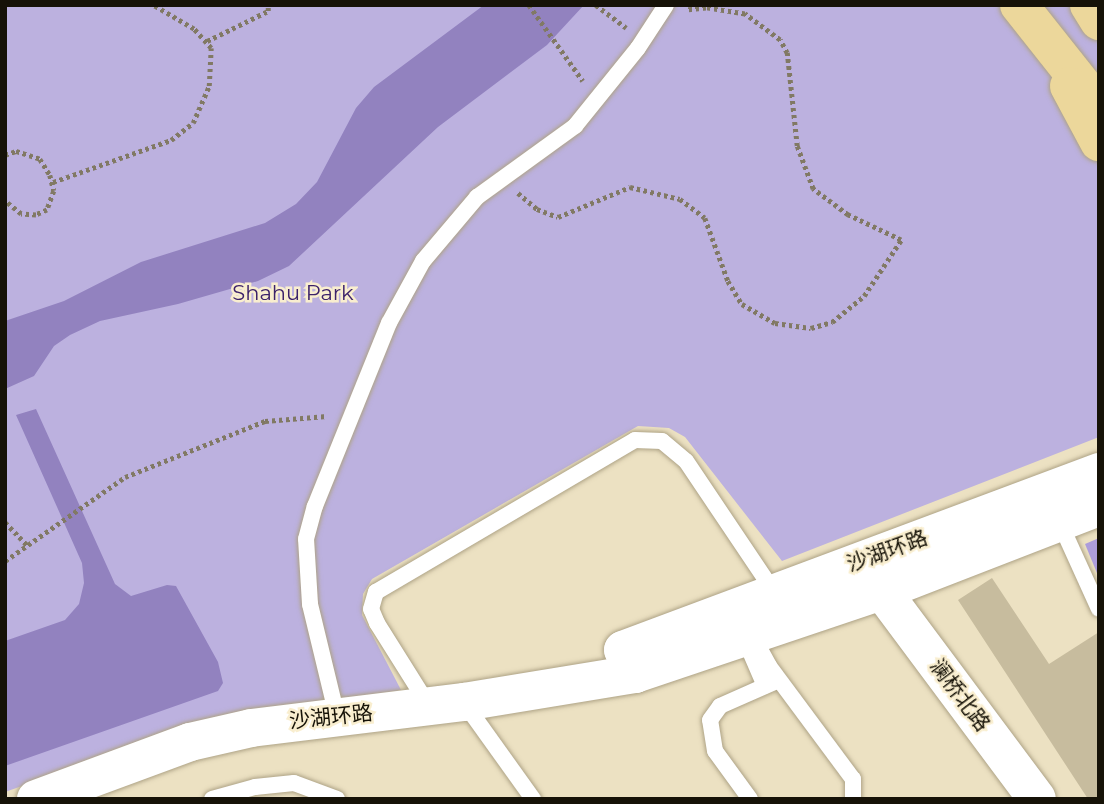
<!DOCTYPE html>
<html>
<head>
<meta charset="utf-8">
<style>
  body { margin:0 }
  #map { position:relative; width:1104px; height:804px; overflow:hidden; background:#ece1c2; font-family:Montserrat,"Noto Sans SC",sans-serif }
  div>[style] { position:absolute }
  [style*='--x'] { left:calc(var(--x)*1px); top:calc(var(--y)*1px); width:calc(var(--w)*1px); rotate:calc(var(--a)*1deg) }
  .green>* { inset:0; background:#bcb1df }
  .forest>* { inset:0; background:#ad9ddc }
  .water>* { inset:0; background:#9282bf }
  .building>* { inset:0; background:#c7bc9e }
  .path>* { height:4.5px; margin-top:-2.25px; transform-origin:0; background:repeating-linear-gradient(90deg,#817964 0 3.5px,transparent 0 7px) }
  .roads { filter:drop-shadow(0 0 2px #aea386) drop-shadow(0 0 2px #aea386) }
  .service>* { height:16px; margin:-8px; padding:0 8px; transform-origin:8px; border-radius:8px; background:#fff }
  .tertiary>* { height:38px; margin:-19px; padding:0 19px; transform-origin:19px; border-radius:19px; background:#fff }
  .primary>* { height:38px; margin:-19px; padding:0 19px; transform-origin:19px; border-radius:19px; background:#ecd79b }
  span { translate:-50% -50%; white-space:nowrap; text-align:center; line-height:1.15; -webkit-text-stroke:5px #f9eecf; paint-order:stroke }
  .park-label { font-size:21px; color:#3c226a }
  .street-label { font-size:21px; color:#161207 }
  .frame { position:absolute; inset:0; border:7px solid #161207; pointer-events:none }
</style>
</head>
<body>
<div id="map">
  <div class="green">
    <i style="clip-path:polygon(5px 5px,1099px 5px,1099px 437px,782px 561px,685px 437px,669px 428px,638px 426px,372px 579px,363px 594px,362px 615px,401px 690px,186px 728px,5px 792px)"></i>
  </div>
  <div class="forest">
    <i style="clip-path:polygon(1099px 538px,1099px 578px,1085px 544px)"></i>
  </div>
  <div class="water">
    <i style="clip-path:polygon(484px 5px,584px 5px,547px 45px,438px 127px,289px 266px,258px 281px,178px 304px,100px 321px,70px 335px,54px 346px,34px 376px,5px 389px,5px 321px,64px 301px,141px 262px,265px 223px,296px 204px,317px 182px,356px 108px,374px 87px)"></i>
    <i style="clip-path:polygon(36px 409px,115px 584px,131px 596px,167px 585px,176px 586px,218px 662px,223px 683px,218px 691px,5px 766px,5px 641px,65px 620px,79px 604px,84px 583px,82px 563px,16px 415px)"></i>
  </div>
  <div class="building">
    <i style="clip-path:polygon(992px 578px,1049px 664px,1099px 632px,1099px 799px,1088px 799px,958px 600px)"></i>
  </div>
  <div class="path">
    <i style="--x:529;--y:5;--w:93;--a:54.6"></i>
    <i style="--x:596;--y:5;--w:38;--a:37"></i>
    <i style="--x:207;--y:41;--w:68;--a:-26.2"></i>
    <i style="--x:268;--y:11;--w:6;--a:-90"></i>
    <i style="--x:5;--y:155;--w:12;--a:-20"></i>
    <i style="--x:16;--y:151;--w:25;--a:18"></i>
    <i style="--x:40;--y:159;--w:19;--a:58"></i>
    <i style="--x:50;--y:175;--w:16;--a:76"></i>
    <i style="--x:54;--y:191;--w:20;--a:110"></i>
    <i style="--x:47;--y:210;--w:12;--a:156"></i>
    <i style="--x:36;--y:215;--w:15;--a:-176"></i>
    <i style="--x:21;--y:214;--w:21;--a:-141"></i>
    <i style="--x:53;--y:182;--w:125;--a:-19.6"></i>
    <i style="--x:171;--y:140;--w:28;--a:-38"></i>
    <i style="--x:193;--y:123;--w:40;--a:-66.6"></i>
    <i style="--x:209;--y:86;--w:38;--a:-87"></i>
    <i style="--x:211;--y:48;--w:25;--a:-132"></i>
    <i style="--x:194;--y:29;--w:48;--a:-149.7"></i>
    <i style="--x:518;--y:193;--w:25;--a:40"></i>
    <i style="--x:537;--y:209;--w:22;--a:21"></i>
    <i style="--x:558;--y:217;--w:78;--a:-22.6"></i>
    <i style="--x:630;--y:187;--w:51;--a:13.5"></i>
    <i style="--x:680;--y:199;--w:31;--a:37"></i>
    <i style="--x:705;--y:218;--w:67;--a:69.9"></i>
    <i style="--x:728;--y:281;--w:27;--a:59"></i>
    <i style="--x:742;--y:304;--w:38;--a:30"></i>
    <i style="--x:775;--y:323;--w:36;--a:8"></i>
    <i style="--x:811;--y:328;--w:22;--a:-16"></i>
    <i style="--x:832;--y:322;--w:41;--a:-39.1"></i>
    <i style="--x:864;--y:296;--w:67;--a:-56.5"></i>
    <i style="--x:901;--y:240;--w:59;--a:-154.7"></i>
    <i style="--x:848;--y:215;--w:44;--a:-143.4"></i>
    <i style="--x:813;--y:189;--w:46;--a:-110.4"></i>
    <i style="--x:797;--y:146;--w:94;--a:-96.1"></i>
    <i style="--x:787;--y:53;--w:15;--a:-118"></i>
    <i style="--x:780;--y:40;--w:44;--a:-143.4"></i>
    <i style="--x:745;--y:14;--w:39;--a:-171"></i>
    <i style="--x:706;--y:8;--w:20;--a:174"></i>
    <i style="--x:5;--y:522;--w:33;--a:46"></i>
    <i style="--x:5;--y:561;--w:146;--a:-35"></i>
    <i style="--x:125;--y:477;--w:151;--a:-21.8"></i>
    <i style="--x:265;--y:421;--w:62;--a:-4.6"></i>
  </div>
  <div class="roads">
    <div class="service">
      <i style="--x:1060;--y:523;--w:94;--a:65.6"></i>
      <i style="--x:752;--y:635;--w:35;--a:61"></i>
      <i style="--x:769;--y:666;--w:141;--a:53.4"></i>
      <i style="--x:853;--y:779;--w:20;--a:90"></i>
      <i style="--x:749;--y:649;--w:40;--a:66.6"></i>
      <i style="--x:465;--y:704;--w:117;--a:54.4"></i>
      <i style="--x:429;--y:706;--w:98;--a:-122.1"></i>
      <i style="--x:377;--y:623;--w:15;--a:-113"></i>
      <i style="--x:371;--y:609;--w:18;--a:-74"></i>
      <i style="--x:376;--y:592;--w:300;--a:-30.4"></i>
      <i style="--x:635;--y:440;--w:27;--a:2"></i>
      <i style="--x:662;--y:441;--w:31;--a:40"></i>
      <i style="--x:686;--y:461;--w:158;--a:56.1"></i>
      <i style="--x:337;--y:716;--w:115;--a:-103.6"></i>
      <i style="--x:310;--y:604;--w:65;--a:-93.5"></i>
      <i style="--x:306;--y:539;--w:34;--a:-75"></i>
      <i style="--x:315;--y:506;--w:197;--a:-68"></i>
      <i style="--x:389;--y:323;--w:71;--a:-61.3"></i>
      <i style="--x:423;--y:261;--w:84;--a:-49.8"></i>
      <i style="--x:477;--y:197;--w:121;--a:-35.9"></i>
      <i style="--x:575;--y:126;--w:100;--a:-51.1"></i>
      <i style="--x:638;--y:48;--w:51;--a:-56.9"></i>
      <i style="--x:212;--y:799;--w:45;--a:-15.6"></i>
      <i style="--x:255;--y:787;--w:39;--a:-6"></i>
      <i style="--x:294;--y:783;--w:46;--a:20.4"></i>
      <i style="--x:750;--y:799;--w:59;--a:-126.1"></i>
      <i style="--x:715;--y:751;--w:31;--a:-99"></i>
      <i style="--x:710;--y:720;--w:17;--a:-54"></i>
      <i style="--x:720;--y:706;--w:64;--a:-23.8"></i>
    </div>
    <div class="tertiary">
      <i style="--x:1099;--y:472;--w:508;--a:159.5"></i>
      <i style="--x:623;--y:650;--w:27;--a:63"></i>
      <i style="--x:635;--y:674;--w:261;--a:-18.6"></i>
      <i style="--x:882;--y:591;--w:233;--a:-21.2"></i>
      <i style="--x:882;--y:591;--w:259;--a:53.3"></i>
      <i style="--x:36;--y:799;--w:164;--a:-20.3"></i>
      <i style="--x:190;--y:742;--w:63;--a:-12.9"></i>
      <i style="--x:251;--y:728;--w:215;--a:-7"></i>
      <i style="--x:464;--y:702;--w:173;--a:-9.3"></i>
    </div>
    <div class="primary">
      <i style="--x:1019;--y:5;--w:129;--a:51.6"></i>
      <i style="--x:1089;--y:5;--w:19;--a:58"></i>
      <i style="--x:1069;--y:86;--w:64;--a:61.8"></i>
    </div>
  </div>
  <div class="park-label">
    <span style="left:293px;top:293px">Shahu Park</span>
  </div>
  <div class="street-label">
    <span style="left:887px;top:551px;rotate:-20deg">沙湖环路</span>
    <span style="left:960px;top:695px;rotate:53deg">澜桥北路</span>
    <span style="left:331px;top:717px;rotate:-6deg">沙湖环路</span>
  </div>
  <div class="frame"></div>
</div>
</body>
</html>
